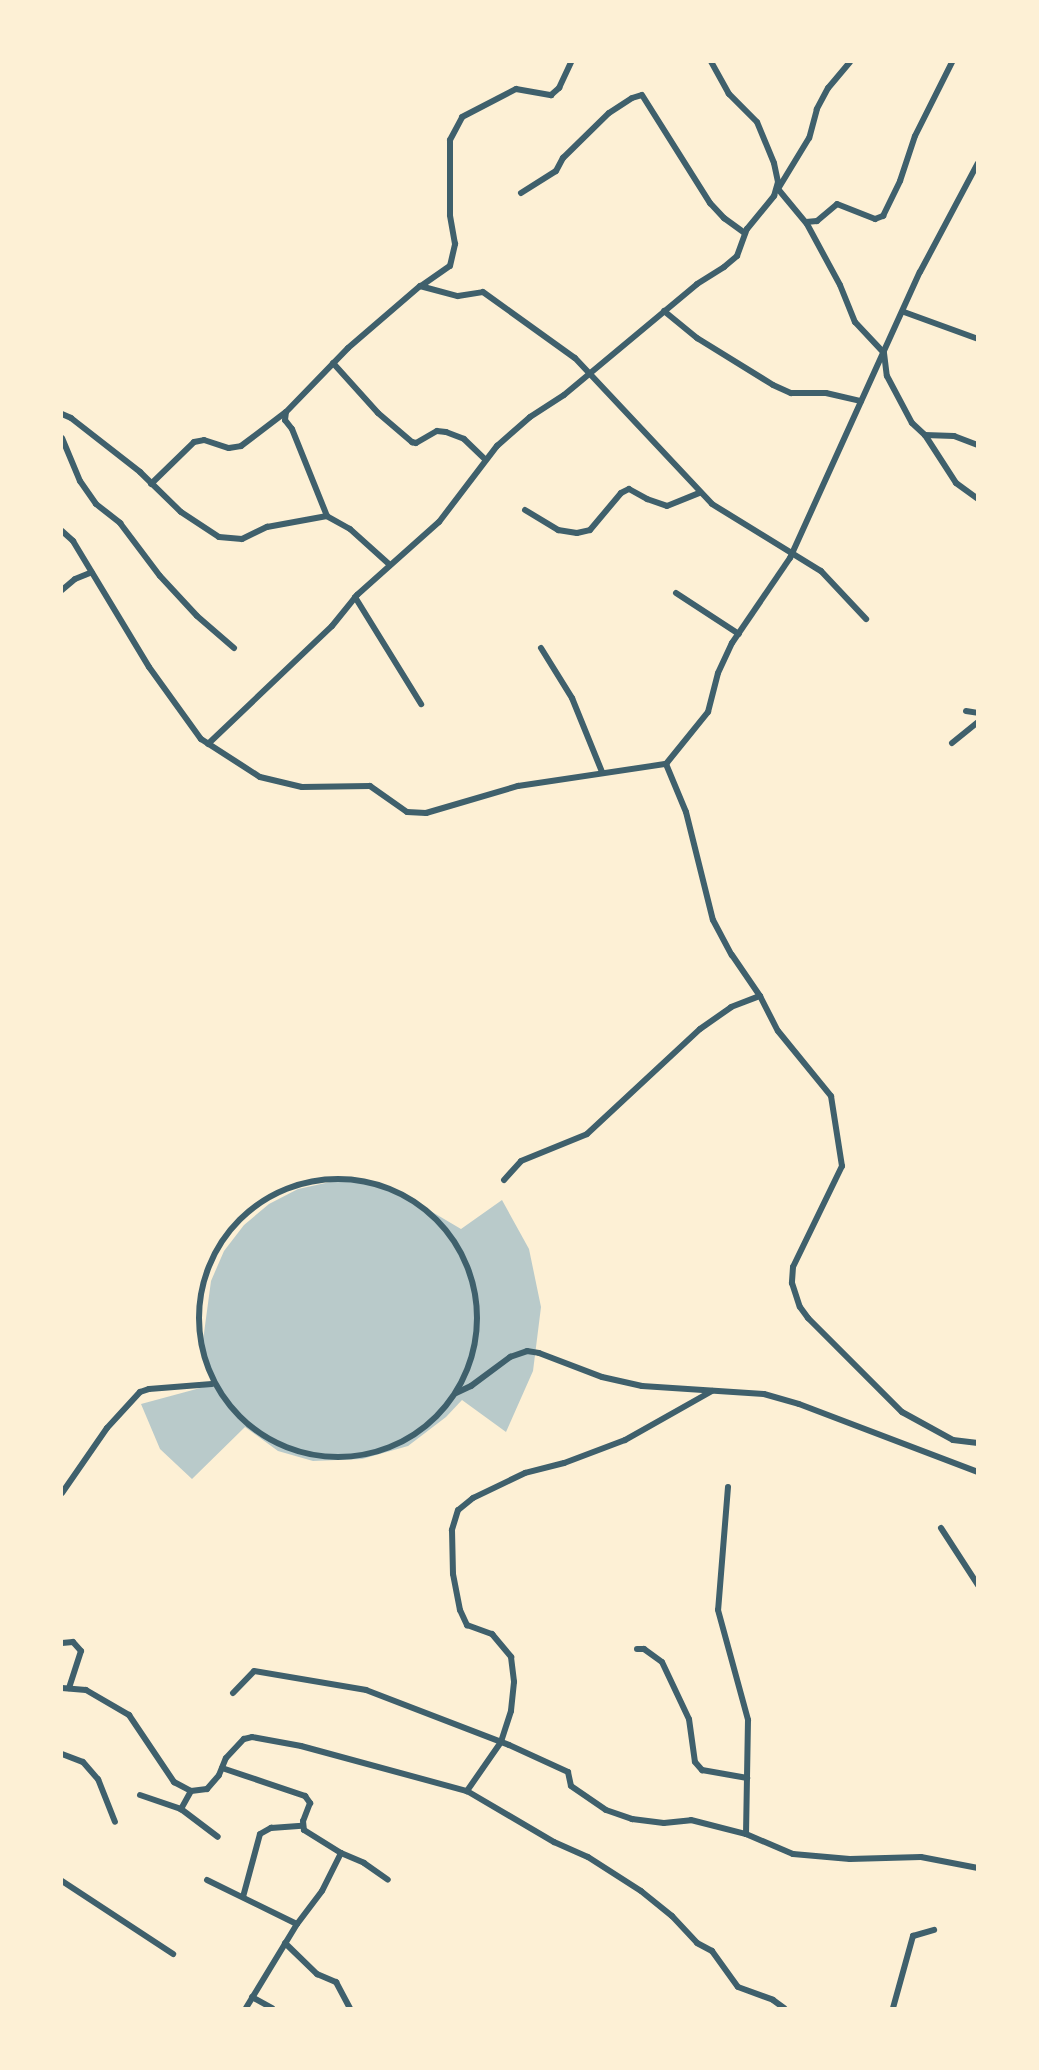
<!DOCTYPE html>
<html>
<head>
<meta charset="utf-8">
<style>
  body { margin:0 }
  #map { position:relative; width:1039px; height:2070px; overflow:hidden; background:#fdf0d5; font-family:"Noto Sans",sans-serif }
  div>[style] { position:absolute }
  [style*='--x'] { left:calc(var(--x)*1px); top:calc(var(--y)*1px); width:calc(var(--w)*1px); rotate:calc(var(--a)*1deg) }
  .green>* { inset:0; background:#b9caca }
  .minor>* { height:6px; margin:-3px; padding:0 3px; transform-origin:3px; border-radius:3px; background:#3f606c }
  .minor>.ring { margin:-3px; padding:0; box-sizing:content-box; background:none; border:6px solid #3f606c; border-radius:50% }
  span { translate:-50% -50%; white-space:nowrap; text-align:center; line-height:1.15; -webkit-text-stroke:4.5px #fdf0d5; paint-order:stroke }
  .frame { position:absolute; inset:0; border:63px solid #fdf0d5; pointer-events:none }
</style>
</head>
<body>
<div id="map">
  <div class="green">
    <i style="clip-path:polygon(330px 1182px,363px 1182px,395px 1190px,461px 1229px,502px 1200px,529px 1249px,541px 1307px,533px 1371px,506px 1432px,462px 1400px,446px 1417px,408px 1446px,362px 1459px,313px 1461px,278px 1451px,245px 1427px,192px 1479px,160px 1449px,141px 1404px,215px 1384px,202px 1348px,211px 1281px,224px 1251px,244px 1225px,269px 1204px,298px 1189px)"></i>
  </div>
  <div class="minor">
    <i style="--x:850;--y:62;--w:34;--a:130"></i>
    <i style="--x:828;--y:88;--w:24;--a:118"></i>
    <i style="--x:817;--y:109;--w:30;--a:105"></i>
    <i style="--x:809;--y:138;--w:60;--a:121.3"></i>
    <i style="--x:778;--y:189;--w:45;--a:50.4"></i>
    <i style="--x:807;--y:224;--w:69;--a:61.6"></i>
    <i style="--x:840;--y:285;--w:40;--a:68"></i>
    <i style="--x:855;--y:322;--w:42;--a:46.9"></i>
    <i style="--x:884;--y:353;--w:23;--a:83"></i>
    <i style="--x:887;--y:376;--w:53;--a:62"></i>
    <i style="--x:912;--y:423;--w:18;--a:43"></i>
    <i style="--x:925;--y:435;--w:57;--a:57.1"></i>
    <i style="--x:956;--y:483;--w:27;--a:36"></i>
    <i style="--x:521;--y:193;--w:41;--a:-32.2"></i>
    <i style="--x:556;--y:171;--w:15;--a:-62"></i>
    <i style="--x:563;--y:158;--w:64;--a:-44.4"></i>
    <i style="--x:609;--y:113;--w:27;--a:-33"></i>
    <i style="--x:632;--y:98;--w:10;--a:-17"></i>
    <i style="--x:642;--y:95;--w:128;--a:57.8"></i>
    <i style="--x:710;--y:203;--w:21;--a:47"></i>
    <i style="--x:724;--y:218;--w:26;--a:36"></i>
    <i style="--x:806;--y:222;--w:11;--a:-5"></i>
    <i style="--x:817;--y:221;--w:26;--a:-40"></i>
    <i style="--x:837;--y:204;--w:41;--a:21.5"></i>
    <i style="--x:875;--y:219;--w:9;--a:-21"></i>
    <i style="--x:883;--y:216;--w:39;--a:-64"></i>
    <i style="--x:900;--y:181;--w:47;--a:-71.6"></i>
    <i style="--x:915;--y:136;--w:83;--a:-63.4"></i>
    <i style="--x:421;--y:286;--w:35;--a:-35"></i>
    <i style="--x:450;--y:266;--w:23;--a:-77"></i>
    <i style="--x:455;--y:244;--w:29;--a:-100"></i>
    <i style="--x:450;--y:215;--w:75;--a:-90"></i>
    <i style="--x:450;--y:140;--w:26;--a:-62"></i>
    <i style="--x:462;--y:117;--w:61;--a:-27.4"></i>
    <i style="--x:516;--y:89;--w:36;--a:10"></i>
    <i style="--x:551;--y:95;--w:11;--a:-41"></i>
    <i style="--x:559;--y:88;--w:29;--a:-65"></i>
    <i style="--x:664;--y:311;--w:43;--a:39.3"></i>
    <i style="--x:697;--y:338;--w:89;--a:31.7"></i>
    <i style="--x:773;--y:385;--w:20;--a:24"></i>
    <i style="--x:791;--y:393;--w:35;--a:0"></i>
    <i style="--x:826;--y:393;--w:36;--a:13"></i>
    <i style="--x:904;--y:312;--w:79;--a:20"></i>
    <i style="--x:333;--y:363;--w:67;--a:48"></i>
    <i style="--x:378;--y:413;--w:45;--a:40.5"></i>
    <i style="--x:412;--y:442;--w:4;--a:14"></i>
    <i style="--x:416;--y:443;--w:24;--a:-30"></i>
    <i style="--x:437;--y:431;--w:9;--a:6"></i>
    <i style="--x:446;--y:432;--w:19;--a:21"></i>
    <i style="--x:464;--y:439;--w:29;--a:44"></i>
    <i style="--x:62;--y:414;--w:10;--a:24"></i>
    <i style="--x:71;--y:418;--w:88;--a:38"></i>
    <i style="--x:140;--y:472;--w:57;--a:44.3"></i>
    <i style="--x:181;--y:512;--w:45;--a:33.3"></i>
    <i style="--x:219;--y:537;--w:23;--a:5"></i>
    <i style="--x:242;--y:539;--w:28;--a:-26"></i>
    <i style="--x:267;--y:527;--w:61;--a:-10.4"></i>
    <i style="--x:925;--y:435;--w:29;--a:2"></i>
    <i style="--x:954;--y:436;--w:26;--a:21"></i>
    <i style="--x:62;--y:438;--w:47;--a:67.3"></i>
    <i style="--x:80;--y:481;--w:28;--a:55"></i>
    <i style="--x:96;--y:504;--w:31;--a:38"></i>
    <i style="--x:120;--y:523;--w:66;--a:53"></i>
    <i style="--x:160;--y:576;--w:54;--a:47.2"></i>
    <i style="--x:197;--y:616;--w:49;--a:40.9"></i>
    <i style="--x:151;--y:484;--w:60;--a:-44.3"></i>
    <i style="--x:194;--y:442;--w:10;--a:-11"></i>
    <i style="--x:204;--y:440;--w:26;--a:18"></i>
    <i style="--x:229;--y:448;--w:12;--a:-9"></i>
    <i style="--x:241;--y:446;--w:56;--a:-37.1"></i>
    <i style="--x:525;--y:510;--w:39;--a:31"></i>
    <i style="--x:558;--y:530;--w:19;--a:9"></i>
    <i style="--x:577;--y:533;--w:13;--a:-13"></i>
    <i style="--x:590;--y:530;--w:48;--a:-50"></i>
    <i style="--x:621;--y:493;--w:9;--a:-27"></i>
    <i style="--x:629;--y:489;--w:21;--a:29"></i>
    <i style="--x:647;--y:499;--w:21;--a:19"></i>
    <i style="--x:667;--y:506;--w:35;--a:-22"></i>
    <i style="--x:62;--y:531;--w:15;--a:42"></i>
    <i style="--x:73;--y:541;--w:147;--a:58.9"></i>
    <i style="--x:149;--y:667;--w:89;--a:54.2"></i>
    <i style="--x:201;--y:739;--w:70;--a:32.8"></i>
    <i style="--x:260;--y:777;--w:43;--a:13.4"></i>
    <i style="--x:302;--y:787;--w:68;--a:-0.8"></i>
    <i style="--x:370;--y:786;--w:45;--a:35.1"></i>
    <i style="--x:407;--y:812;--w:19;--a:3"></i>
    <i style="--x:426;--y:813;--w:96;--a:-16.4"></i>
    <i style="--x:518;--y:786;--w:150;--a:-8.5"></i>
    <i style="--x:666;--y:764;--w:67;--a:-51.1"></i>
    <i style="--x:708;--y:712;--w:40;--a:-75.6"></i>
    <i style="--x:718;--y:673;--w:33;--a:-65"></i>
    <i style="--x:732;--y:643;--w:103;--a:-55.7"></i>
    <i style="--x:790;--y:558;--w:314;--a:-65.6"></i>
    <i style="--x:920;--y:272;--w:123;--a:-62"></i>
    <i style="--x:390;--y:565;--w:54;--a:-138"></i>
    <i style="--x:350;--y:529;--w:26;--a:-151"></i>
    <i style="--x:327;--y:516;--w:94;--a:-111.9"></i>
    <i style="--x:292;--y:429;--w:11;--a:-128"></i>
    <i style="--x:285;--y:420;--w:8;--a:-83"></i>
    <i style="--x:286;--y:412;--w:89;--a:-45.9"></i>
    <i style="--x:348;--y:348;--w:95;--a:-40.7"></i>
    <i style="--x:420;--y:286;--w:39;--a:15"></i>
    <i style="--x:458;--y:296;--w:25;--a:-9"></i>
    <i style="--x:483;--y:292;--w:113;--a:35.7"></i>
    <i style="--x:575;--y:358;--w:200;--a:46.8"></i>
    <i style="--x:712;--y:504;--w:128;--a:31.6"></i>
    <i style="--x:821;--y:571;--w:66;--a:46.8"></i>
    <i style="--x:62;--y:590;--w:17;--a:-40"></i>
    <i style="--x:75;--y:579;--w:18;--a:-22"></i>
    <i style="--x:676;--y:593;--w:75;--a:33.1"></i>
    <i style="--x:355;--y:597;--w:126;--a:58.3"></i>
    <i style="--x:541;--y:648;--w:59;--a:58.2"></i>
    <i style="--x:572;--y:698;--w:80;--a:67.9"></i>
    <i style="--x:966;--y:711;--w:12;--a:9"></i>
    <i style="--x:952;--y:743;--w:33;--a:-39"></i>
    <i style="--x:208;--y:744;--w:171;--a:-43.6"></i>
    <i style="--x:332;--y:626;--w:40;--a:-51"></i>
    <i style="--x:357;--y:595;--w:110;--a:-41.7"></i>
    <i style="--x:439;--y:522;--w:96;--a:-52.7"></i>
    <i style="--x:497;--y:446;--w:44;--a:-41.3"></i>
    <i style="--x:530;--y:417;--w:40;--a:-32.9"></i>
    <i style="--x:564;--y:395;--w:173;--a:-39.8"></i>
    <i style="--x:697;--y:284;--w:32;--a:-32"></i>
    <i style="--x:724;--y:267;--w:17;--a:-40"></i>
    <i style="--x:737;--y:256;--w:29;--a:-70"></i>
    <i style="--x:747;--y:229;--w:43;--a:-50.7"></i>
    <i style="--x:774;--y:196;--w:15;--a:-74"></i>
    <i style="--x:778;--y:182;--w:19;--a:-102"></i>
    <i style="--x:774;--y:163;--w:44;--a:-112.5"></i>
    <i style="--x:757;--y:122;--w:40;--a:-135"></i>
    <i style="--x:729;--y:94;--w:37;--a:-119"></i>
    <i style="--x:666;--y:764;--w:52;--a:67.4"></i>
    <i style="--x:686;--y:812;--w:111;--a:76"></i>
    <i style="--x:713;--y:920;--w:40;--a:62"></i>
    <i style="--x:732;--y:955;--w:50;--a:55.7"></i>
    <i style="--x:760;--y:996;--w:39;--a:63"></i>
    <i style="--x:778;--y:1031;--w:84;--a:50.8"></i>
    <i style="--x:831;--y:1096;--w:71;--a:81.1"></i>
    <i style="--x:842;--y:1166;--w:112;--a:115.9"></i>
    <i style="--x:793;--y:1267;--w:16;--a:94"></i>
    <i style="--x:792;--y:1283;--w:25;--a:72"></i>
    <i style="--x:800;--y:1307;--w:14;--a:54"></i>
    <i style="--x:808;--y:1318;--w:133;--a:45"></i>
    <i style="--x:902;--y:1412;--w:58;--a:28.8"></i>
    <i style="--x:953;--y:1440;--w:25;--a:7"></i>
    <i class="ring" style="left:199px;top:1179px;width:272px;height:272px"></i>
    <i style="--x:504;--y:1180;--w:25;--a:-48"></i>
    <i style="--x:521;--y:1161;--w:71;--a:-22.2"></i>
    <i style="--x:587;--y:1134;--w:154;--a:-42.9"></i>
    <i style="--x:700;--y:1029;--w:38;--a:-35"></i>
    <i style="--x:731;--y:1007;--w:31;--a:-21"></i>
    <i style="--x:712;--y:1391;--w:100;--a:150.6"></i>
    <i style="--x:625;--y:1440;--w:65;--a:159.3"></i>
    <i style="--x:564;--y:1463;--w:40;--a:165.6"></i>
    <i style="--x:525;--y:1473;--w:58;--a:154.3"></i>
    <i style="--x:473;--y:1498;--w:19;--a:141"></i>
    <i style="--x:458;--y:1510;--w:21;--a:107"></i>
    <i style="--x:452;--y:1530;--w:44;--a:88.7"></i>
    <i style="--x:453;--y:1574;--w:37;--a:79"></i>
    <i style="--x:460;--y:1610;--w:17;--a:65"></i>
    <i style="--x:467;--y:1625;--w:27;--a:20"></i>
    <i style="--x:492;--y:1634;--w:30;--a:50"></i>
    <i style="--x:511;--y:1657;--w:25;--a:83"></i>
    <i style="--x:514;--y:1682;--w:29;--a:96"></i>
    <i style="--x:511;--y:1711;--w:33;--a:108"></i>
    <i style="--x:501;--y:1742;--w:60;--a:124.8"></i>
    <i style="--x:467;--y:1791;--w:101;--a:30.4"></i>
    <i style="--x:554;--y:1842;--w:37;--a:24"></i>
    <i style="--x:588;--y:1857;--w:63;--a:32.7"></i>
    <i style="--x:641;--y:1891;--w:40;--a:39"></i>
    <i style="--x:672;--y:1916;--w:37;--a:47"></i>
    <i style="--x:697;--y:1943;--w:17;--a:28"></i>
    <i style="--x:712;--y:1951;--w:44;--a:54.2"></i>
    <i style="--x:738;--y:1987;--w:37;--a:20"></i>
    <i style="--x:773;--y:2000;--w:14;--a:36"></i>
    <i style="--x:456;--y:1393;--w:17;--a:-25"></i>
    <i style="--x:471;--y:1386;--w:49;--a:-36.6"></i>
    <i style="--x:510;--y:1357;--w:18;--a:-19"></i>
    <i style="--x:527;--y:1351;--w:12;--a:9"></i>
    <i style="--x:539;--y:1353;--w:67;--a:20.9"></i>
    <i style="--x:602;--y:1377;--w:41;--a:12.7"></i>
    <i style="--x:642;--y:1386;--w:122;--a:3.8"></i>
    <i style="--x:764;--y:1394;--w:36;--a:16"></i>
    <i style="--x:799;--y:1404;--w:191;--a:20.8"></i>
    <i style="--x:728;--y:1487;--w:123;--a:94.6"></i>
    <i style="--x:718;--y:1610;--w:114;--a:74.7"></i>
    <i style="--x:748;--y:1720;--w:114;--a:91"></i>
    <i style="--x:746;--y:1834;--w:51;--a:23.1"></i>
    <i style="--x:793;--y:1854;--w:57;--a:5"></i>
    <i style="--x:850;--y:1859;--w:71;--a:-1.6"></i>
    <i style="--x:921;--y:1857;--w:58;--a:10.9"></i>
    <i style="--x:62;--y:1493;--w:79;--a:-55.3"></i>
    <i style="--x:107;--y:1428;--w:49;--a:-47.5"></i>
    <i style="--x:140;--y:1392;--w:9;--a:-18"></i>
    <i style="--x:149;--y:1389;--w:63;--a:-4.5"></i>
    <i style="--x:941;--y:1528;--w:68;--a:57"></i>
    <i style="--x:62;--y:1643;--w:11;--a:-5"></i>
    <i style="--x:73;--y:1642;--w:12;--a:48"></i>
    <i style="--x:81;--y:1651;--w:39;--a:108"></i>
    <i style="--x:637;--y:1649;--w:7;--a:0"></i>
    <i style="--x:644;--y:1649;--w:22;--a:36"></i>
    <i style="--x:662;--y:1662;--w:63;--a:64.7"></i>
    <i style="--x:689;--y:1719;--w:43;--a:82.1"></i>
    <i style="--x:695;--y:1762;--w:11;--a:49"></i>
    <i style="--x:702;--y:1770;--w:46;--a:10.1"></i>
    <i style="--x:62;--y:1688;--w:24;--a:5"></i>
    <i style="--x:86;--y:1690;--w:50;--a:30.2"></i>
    <i style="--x:129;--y:1715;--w:81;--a:56.1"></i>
    <i style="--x:174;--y:1782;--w:19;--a:28"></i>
    <i style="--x:191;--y:1791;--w:16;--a:-7"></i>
    <i style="--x:207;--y:1789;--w:18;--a:-49"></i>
    <i style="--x:219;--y:1775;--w:18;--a:-68"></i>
    <i style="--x:226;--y:1758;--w:26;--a:-47"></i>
    <i style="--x:244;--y:1739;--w:8;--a:-14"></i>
    <i style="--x:252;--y:1737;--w:50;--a:10.4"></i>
    <i style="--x:301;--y:1746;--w:172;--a:15.2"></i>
    <i style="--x:233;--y:1693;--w:30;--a:-46"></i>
    <i style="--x:254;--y:1671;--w:114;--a:9.6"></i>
    <i style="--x:366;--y:1690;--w:153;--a:21"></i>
    <i style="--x:509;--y:1745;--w:65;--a:24.6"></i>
    <i style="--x:568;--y:1772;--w:14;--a:78"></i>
    <i style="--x:571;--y:1786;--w:42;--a:34.4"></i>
    <i style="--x:606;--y:1810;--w:28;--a:19"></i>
    <i style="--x:632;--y:1819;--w:32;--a:7"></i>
    <i style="--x:664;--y:1823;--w:27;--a:-6"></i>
    <i style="--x:691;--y:1820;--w:57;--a:14.3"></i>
    <i style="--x:62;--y:1754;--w:22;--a:21"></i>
    <i style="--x:83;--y:1762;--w:23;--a:49"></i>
    <i style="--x:98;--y:1779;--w:46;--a:68.4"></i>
    <i style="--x:222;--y:1768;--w:88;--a:18.6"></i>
    <i style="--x:305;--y:1796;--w:9;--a:54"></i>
    <i style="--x:310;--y:1803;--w:19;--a:111"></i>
    <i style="--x:303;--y:1821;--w:9;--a:84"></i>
    <i style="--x:304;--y:1830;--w:44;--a:31.9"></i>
    <i style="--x:341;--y:1853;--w:42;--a:116.6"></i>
    <i style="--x:322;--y:1891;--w:41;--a:127.1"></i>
    <i style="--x:297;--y:1924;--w:98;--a:121.3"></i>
    <i style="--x:191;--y:1791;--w:21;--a:119"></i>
    <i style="--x:181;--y:1809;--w:46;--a:37.1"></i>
    <i style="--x:140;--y:1795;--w:43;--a:18.9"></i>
    <i style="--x:341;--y:1853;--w:25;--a:23"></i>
    <i style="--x:364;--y:1863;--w:29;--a:35"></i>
    <i style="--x:207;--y:1880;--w:100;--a:26.1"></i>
    <i style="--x:62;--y:1881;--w:133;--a:33.3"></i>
    <i style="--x:243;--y:1897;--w:65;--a:-74.9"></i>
    <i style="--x:260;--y:1834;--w:13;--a:-29"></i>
    <i style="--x:271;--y:1828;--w:31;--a:-4"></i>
    <i style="--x:285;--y:1943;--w:45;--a:44.1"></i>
    <i style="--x:317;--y:1974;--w:21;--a:23"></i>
    <i style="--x:336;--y:1982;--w:30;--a:62"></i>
    <i style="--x:252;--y:1997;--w:23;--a:29"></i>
    <i style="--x:893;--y:2008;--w:75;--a:-74.5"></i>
    <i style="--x:913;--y:1936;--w:22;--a:-16"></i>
  </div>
  <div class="frame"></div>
</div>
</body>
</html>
